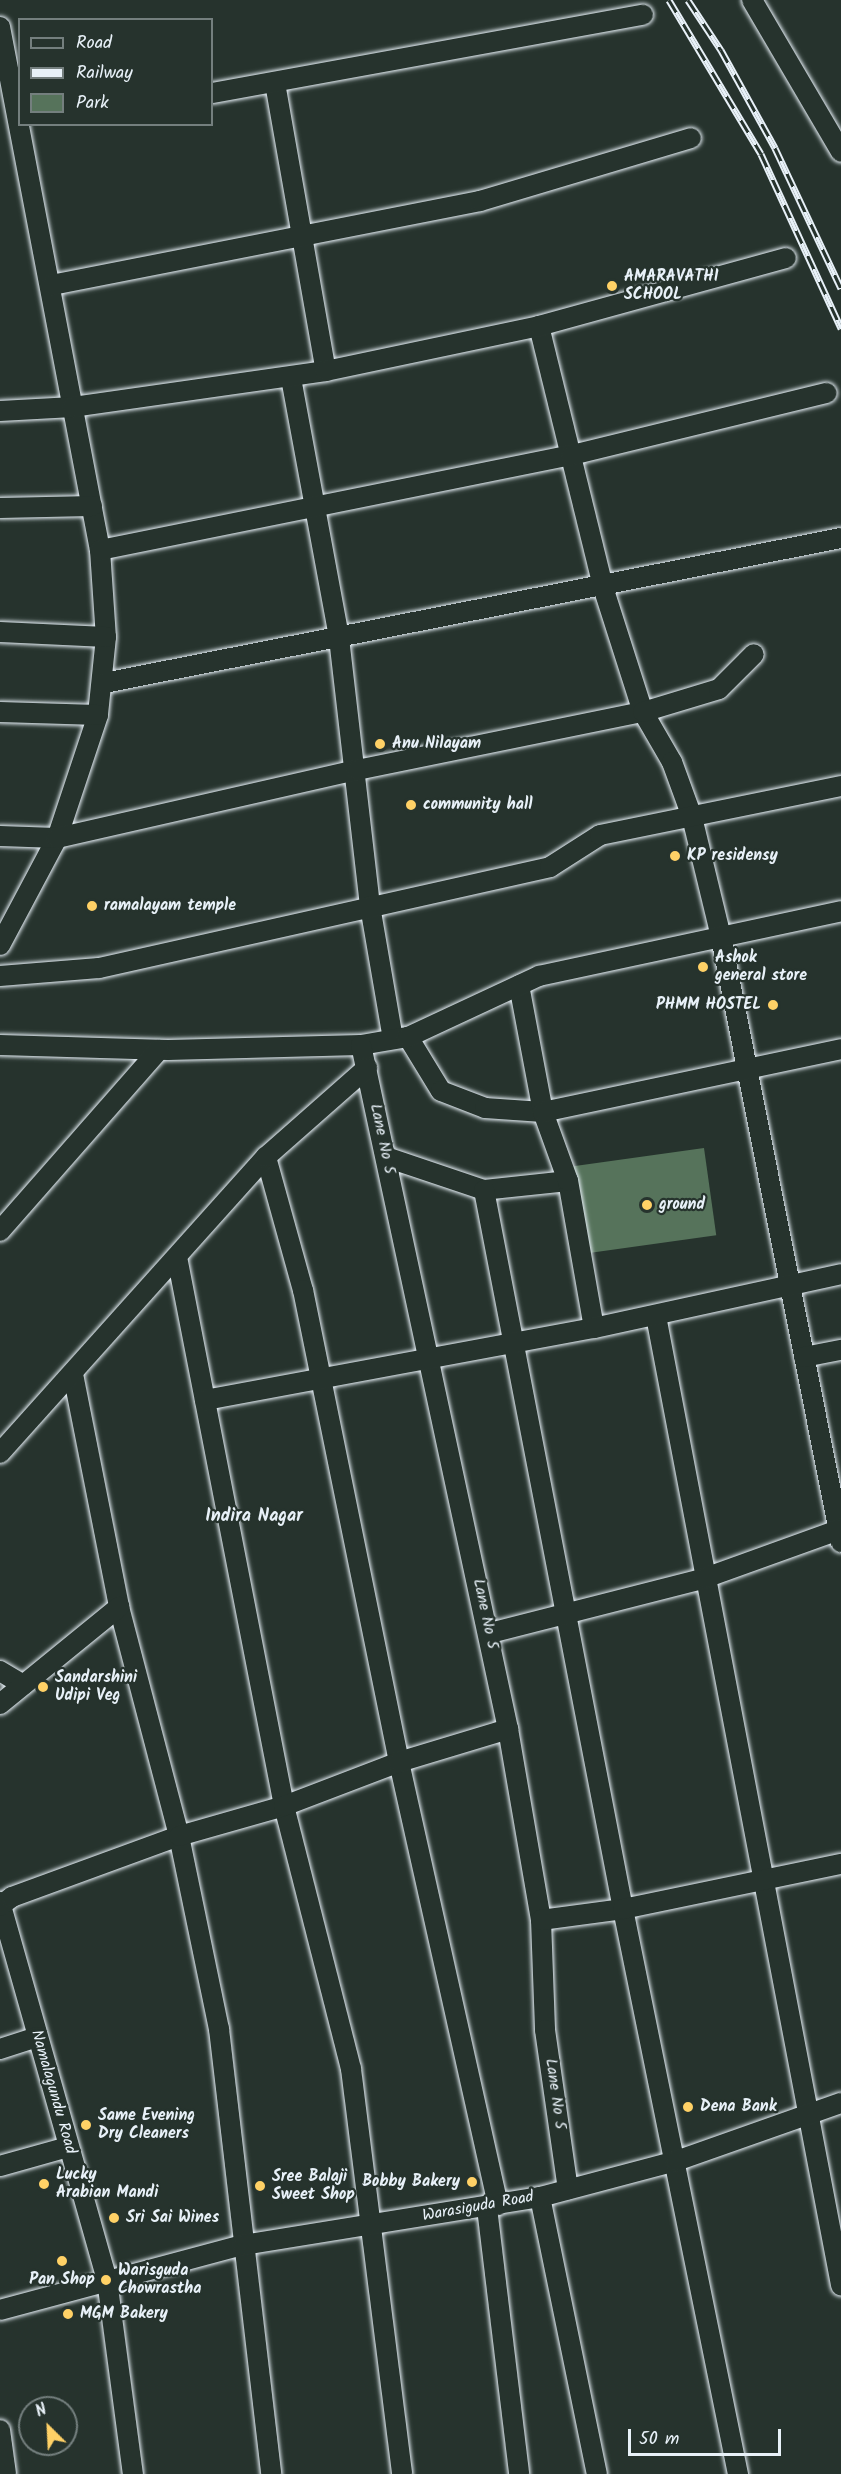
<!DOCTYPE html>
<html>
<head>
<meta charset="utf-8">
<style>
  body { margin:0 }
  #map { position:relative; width:841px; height:2474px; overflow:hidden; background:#26332d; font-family:Kalam,sans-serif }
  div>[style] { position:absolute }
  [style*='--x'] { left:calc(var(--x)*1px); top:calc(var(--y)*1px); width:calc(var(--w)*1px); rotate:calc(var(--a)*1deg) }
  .green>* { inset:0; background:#56735b; transform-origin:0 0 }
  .roads { filter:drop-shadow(0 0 2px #e8f1f8) drop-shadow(0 0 2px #e8f1f8) }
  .minor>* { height:20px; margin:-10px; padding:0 10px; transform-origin:10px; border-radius:10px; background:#26332d }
  .rail>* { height:7px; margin-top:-3.5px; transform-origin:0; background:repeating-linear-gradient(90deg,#26332d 0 14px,#e8f1f8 0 28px); box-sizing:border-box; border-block:2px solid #e8f1f8 }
  .dots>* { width:16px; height:16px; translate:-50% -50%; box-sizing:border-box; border:3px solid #26332d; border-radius:50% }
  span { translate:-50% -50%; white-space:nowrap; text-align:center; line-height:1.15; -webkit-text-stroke:4.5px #26332d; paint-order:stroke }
  .poi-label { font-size:16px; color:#e8f1f8; font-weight:700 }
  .left { translate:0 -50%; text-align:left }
  .right { translate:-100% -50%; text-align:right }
  .street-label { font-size:16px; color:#e8f1f8 }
  .neighbourhood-label { font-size:18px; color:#e8f1f8; font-weight:700 }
  .legend { position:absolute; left:18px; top:18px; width:195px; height:108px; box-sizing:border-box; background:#26332d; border:2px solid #747f7e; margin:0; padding:8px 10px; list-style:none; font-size:18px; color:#e8f1f8 }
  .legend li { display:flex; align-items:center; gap:12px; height:30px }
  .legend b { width:30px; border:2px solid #747f7e }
  .north { position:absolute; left:18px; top:2396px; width:60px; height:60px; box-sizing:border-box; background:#26332d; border:2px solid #747f7e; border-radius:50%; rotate:336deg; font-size:16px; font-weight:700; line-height:24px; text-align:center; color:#e8f1f8 }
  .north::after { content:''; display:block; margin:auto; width:21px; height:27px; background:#ffd166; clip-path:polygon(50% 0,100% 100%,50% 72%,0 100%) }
  .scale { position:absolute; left:628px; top:2429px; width:153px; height:27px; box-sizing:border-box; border:3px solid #e8f1f8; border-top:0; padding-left:8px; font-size:18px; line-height:21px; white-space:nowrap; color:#e8f1f8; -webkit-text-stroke:4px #26332d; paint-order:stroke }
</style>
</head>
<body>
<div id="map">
  <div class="green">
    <i style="left:704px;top:1148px;width:88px;height:132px;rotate:82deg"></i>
  </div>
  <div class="roads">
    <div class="minor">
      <i style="--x:752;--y:0;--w:176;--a:59.6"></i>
      <i style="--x:0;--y:27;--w:532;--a:79.18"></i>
      <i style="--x:100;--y:550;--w:87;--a:86.1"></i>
      <i style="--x:106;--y:637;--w:78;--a:95.9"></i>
      <i style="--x:98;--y:715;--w:130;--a:108.4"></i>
      <i style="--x:57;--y:838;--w:121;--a:118"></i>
      <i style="--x:275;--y:83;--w:292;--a:80"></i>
      <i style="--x:212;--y:93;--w:438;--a:-10.3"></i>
      <i style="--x:52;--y:285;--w:436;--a:-11.1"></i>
      <i style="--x:480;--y:201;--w:220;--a:-16.6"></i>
      <i style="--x:539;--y:326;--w:269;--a:76.2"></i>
      <i style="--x:603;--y:587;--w:131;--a:72.3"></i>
      <i style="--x:643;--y:712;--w:58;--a:59.9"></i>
      <i style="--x:672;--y:762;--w:59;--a:70"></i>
      <i style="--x:692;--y:817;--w:123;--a:76.4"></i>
      <i style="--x:721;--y:937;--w:617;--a:78.78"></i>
      <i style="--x:291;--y:378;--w:264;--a:79.5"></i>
      <i style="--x:339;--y:638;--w:270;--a:83.4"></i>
      <i style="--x:370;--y:906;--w:135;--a:80.2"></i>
      <i style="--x:0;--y:411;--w:73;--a:-3.1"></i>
      <i style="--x:73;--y:407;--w:256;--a:-8.1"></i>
      <i style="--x:326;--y:371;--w:218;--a:-11.9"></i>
      <i style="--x:539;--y:326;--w:256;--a:-15.4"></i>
      <i style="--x:0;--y:508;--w:92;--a:-1.2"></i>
      <i style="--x:100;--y:550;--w:481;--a:-11.4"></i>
      <i style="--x:572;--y:455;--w:262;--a:-13.7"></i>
      <i style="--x:0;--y:632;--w:106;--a:2.7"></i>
      <i style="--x:104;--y:683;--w:751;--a:-11.13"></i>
      <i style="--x:0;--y:712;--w:98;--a:1.8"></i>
      <i style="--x:0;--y:836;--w:57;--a:2"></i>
      <i style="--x:57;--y:838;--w:308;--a:-12.8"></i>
      <i style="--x:357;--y:770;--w:292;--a:-11.5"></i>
      <i style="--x:643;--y:712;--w:79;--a:-16.8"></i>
      <i style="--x:719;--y:689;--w:49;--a:-45"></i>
      <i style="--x:0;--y:976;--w:99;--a:-4.6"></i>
      <i style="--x:99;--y:968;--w:462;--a:-12.6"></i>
      <i style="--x:550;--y:867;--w:59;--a:-32.6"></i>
      <i style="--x:600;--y:835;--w:246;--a:-11.5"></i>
      <i style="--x:408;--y:1037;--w:63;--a:58.6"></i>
      <i style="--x:441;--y:1091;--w:47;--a:21.1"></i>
      <i style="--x:485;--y:1108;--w:58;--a:3.9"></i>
      <i style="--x:543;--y:1112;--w:129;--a:-100.7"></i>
      <i style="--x:0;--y:1045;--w:168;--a:1.7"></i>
      <i style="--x:168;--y:1050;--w:193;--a:-1.5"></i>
      <i style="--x:361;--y:1045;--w:48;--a:-9.7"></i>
      <i style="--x:408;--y:1037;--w:145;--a:-25"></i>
      <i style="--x:539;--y:976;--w:309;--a:-12.1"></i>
      <i style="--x:361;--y:1045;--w:700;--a:77.87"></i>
      <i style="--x:508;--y:1729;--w:194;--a:80.2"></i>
      <i style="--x:541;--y:1920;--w:110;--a:87.9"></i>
      <i style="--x:545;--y:2030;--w:161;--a:81.8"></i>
      <i style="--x:266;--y:1157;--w:138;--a:74.5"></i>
      <i style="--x:303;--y:1290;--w:482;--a:78.5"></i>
      <i style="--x:399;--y:1762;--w:454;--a:77.4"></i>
      <i style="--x:386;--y:1157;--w:103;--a:18.6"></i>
      <i style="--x:568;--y:1181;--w:84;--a:173.9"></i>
      <i style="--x:484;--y:1190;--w:732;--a:79.06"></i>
      <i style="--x:623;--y:1909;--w:577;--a:78.5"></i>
      <i style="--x:0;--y:1231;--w:241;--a:-48.7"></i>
      <i style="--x:177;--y:1257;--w:559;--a:78.97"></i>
      <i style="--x:284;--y:1806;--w:271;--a:75.7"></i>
      <i style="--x:351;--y:2069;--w:408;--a:82.8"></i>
      <i style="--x:656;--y:1316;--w:987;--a:79.19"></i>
      <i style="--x:594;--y:1328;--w:149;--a:-100"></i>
      <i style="--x:568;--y:1181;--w:73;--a:-109.9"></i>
      <i style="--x:543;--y:1112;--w:305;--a:-11.9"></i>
      <i style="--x:804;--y:1357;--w:38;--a:-11"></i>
      <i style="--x:73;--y:1374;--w:237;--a:78.8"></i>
      <i style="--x:119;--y:1607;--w:237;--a:75.3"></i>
      <i style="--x:179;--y:1836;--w:197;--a:78.3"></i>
      <i style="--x:219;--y:2029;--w:448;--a:83.3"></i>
      <i style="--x:205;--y:1400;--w:396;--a:-10.5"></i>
      <i style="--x:594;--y:1328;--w:253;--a:-12.3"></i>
      <i style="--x:0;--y:1453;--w:398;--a:-48.1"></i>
      <i style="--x:266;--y:1157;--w:135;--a:-41.4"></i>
      <i style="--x:490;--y:1633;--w:222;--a:-14.3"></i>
      <i style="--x:705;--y:1578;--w:145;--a:-19.8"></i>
      <i style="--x:0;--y:1671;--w:27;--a:31"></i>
      <i style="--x:0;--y:1704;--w:154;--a:-39.2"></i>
      <i style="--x:0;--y:1902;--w:393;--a:74.2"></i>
      <i style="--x:107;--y:2280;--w:196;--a:82.4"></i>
      <i style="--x:0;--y:1906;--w:15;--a:-37"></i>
      <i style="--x:12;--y:1897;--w:178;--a:-20.1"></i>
      <i style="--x:179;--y:1836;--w:109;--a:-15.9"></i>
      <i style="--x:284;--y:1806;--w:123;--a:-20.9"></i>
      <i style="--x:399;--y:1762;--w:114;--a:-16.8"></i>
      <i style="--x:541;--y:1920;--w:83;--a:-7.6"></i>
      <i style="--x:623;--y:1909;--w:223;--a:-11.7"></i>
      <i style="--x:0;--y:2049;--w:39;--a:-18"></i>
      <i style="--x:0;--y:2166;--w:71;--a:-15.6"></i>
      <i style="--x:540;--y:2197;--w:283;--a:78.4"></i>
      <i style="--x:487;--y:2208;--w:268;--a:83.1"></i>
      <i style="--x:0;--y:2310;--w:252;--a:-15"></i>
      <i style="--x:243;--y:2245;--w:301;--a:-9.2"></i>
      <i style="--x:540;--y:2197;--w:141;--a:-14.8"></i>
      <i style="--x:676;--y:2161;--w:175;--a:-19.4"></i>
      <i style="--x:0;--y:2430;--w:44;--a:82.2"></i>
    </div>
  </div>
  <div class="rail">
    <i style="--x:669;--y:0;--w:179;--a:59.1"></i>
    <i style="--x:761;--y:154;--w:192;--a:65.3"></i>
    <i style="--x:688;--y:0;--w:60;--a:56.6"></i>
    <i style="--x:721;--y:50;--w:112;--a:61.1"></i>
    <i style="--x:775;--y:148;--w:155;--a:64.8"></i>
  </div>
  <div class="dots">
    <i style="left:612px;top:286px;background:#ffd166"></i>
    <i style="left:380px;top:744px;background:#ffd166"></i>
    <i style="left:411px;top:805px;background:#ffd166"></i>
    <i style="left:675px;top:856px;background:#ffd166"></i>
    <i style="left:92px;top:906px;background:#ffd166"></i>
    <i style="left:703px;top:967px;background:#ffd166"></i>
    <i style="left:773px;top:1005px;background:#ffd166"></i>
    <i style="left:647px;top:1205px;background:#ffd166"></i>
    <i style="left:43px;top:1687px;background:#ffd166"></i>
    <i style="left:688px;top:2107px;background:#ffd166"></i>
    <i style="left:86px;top:2125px;background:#ffd166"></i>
    <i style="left:472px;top:2182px;background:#ffd166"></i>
    <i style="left:44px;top:2184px;background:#ffd166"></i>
    <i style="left:260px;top:2186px;background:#ffd166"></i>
    <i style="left:114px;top:2218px;background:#ffd166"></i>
    <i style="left:62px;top:2261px;background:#ffd166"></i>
    <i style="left:106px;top:2280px;background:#ffd166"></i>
    <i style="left:68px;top:2314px;background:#ffd166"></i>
  </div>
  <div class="poi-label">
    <span class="left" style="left:624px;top:286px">AMARAVATHI<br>SCHOOL</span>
    <span class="left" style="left:392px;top:744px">Anu Nilayam</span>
    <span class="left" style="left:423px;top:805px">community hall</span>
    <span class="left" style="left:687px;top:856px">KP residensy</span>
    <span class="left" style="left:104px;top:906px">ramalayam temple</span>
    <span class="left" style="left:715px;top:967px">Ashok<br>general store</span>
    <span class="right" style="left:761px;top:1005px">PHMM HOSTEL</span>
    <span class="left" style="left:659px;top:1205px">ground</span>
    <span class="left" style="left:55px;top:1687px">Sandarshini<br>Udipi Veg</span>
    <span class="left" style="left:700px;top:2107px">Dena Bank</span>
    <span class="left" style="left:98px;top:2125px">Same Evening<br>Dry Cleaners</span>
    <span class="left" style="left:56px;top:2184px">Lucky<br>Arabian Mandi</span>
    <span class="left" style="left:272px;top:2186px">Sree Balaji<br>Sweet Shop</span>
    <span class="right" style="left:460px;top:2182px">Bobby Bakery</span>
    <span class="left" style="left:126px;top:2218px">Sri Sai Wines</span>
    <span class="left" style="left:118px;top:2280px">Warisguda<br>Chowrastha</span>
    <span style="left:62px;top:2280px">Pan Shop</span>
    <span class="left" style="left:80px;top:2314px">MGM Bakery</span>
  </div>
  <div class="street-label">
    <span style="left:382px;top:1139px;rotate:78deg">Lane No 5</span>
    <span style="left:485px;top:1614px;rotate:78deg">Lane No 5</span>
    <span style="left:53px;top:2092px;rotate:74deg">Namalagundu Road</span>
    <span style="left:555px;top:2094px;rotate:82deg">Lane No 5</span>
    <span style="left:478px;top:2207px;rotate:-10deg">Warasiguda Road</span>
  </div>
  <div class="neighbourhood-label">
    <span style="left:254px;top:1517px">Indira Nagar</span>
  </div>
  <ul class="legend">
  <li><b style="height:8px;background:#26332d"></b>Road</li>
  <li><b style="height:8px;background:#e8f1f8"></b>Railway</li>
  <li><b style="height:16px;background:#56735b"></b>Park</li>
  </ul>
  <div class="north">N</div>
  <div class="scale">50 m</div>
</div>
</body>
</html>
